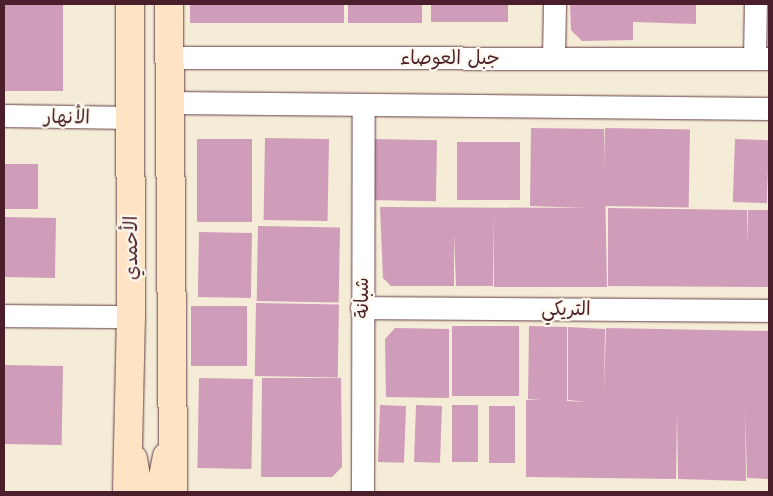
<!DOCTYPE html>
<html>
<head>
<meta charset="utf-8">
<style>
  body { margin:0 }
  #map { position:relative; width:773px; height:496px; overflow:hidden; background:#f5ecd7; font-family:"Shantell Sans","Playpen Sans Arabic",sans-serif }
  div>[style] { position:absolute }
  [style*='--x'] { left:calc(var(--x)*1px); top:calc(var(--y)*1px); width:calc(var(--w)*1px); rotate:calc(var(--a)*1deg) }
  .building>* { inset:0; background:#cf9cb9; transform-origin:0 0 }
  .roads { filter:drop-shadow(0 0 1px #643e45) drop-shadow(0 0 1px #643e45) }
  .street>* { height:22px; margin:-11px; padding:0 11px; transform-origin:11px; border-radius:11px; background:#fff }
  .secondary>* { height:28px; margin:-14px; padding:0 14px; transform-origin:14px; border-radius:14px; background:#fee4c5 }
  span { translate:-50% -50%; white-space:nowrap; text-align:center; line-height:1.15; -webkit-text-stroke:4.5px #fbf7ec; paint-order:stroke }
  .street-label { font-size:19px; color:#4a1f2b }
  .frame { position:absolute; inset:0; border:5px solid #4a1f2b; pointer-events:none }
</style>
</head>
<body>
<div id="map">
  <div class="building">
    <i style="left:4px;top:4px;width:59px;height:87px"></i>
    <i style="left:190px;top:4px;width:154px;height:19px"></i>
    <i style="left:348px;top:4px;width:74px;height:19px"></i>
    <i style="left:431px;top:4px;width:77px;height:18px"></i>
    <i style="clip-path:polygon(570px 4px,696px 4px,696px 24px,633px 22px,633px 40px,582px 41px,571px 30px)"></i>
    <i style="clip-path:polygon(531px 128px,604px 129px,607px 287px,494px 287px,493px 211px,493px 286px,456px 286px,454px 234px,454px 286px,391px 286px,383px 278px,380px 207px,587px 208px,530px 206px)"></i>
    <i style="left:605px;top:128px;width:85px;height:78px;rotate:1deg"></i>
    <i style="left:265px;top:138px;width:64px;height:82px;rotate:1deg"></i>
    <i style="left:197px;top:139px;width:55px;height:83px"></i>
    <i style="left:371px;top:139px;width:66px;height:61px;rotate:1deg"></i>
    <i style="left:735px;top:139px;width:34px;height:63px;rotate:2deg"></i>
    <i style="left:457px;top:142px;width:63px;height:58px"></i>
    <i style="left:4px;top:164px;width:34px;height:45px"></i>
    <i style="clip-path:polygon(608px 208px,747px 210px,748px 246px,748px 210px,769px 210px,769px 287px,608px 286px)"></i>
    <i style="left:4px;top:217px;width:52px;height:60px;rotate:1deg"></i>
    <i style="left:258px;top:226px;width:82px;height:75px;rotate:1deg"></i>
    <i style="left:199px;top:232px;width:53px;height:65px;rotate:1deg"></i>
    <i style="left:256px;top:303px;width:83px;height:73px;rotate:1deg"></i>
    <i style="left:191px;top:306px;width:56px;height:60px"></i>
    <i style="left:452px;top:326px;width:67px;height:70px"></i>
    <i style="clip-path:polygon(529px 326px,567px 327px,567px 401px,588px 402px,568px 400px,568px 327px,605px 329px,604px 394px,606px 328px,769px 331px,769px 479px,747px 478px,745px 407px,746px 481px,678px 479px,677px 412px,676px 479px,526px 477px,526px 400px,541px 399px,528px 399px)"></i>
    <i style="clip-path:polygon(395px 328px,449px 329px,449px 398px,386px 397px,385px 339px)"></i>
    <i style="left:4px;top:365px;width:59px;height:79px;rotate:1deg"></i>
    <i style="left:199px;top:378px;width:54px;height:90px;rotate:1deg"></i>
    <i style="clip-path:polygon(262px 378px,341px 378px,342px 467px,332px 477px,261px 477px)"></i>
    <i style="left:380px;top:405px;width:26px;height:57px;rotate:2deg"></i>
    <i style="left:416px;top:405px;width:26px;height:57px;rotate:2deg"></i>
    <i style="left:452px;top:405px;width:26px;height:57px"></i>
    <i style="left:489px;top:406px;width:26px;height:57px"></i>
  </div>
  <div class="roads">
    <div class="street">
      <i style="--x:554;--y:57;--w:53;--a:-88.9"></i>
      <i style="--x:169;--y:58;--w:600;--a:0.1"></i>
      <i style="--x:755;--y:59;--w:55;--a:-89"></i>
      <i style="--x:170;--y:103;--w:599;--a:0.57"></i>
      <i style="--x:4;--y:116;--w:127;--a:0.9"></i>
      <i style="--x:362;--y:308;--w:407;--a:0.4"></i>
      <i style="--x:4;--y:316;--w:127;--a:0.5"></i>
      <i style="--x:363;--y:492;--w:387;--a:-89.9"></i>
    </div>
    <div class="secondary">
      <i style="--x:169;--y:4;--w:488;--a:89.5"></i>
      <i style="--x:133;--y:459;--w:28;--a:80"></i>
      <i style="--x:138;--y:487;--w:23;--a:0"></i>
      <i style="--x:161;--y:487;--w:31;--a:-79"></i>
      <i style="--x:127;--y:492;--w:175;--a:-88.7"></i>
      <i style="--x:131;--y:317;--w:313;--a:-90.2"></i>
    </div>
  </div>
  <div class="street-label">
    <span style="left:450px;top:58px">جبل العوصاء</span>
    <span style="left:67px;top:117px;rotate:1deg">الأنهار</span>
    <span style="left:131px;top:248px;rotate:-90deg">الأحمدي</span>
    <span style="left:362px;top:298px;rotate:-90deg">شبانة</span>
    <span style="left:566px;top:309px">التريكي</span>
  </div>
  <div class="frame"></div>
</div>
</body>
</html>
